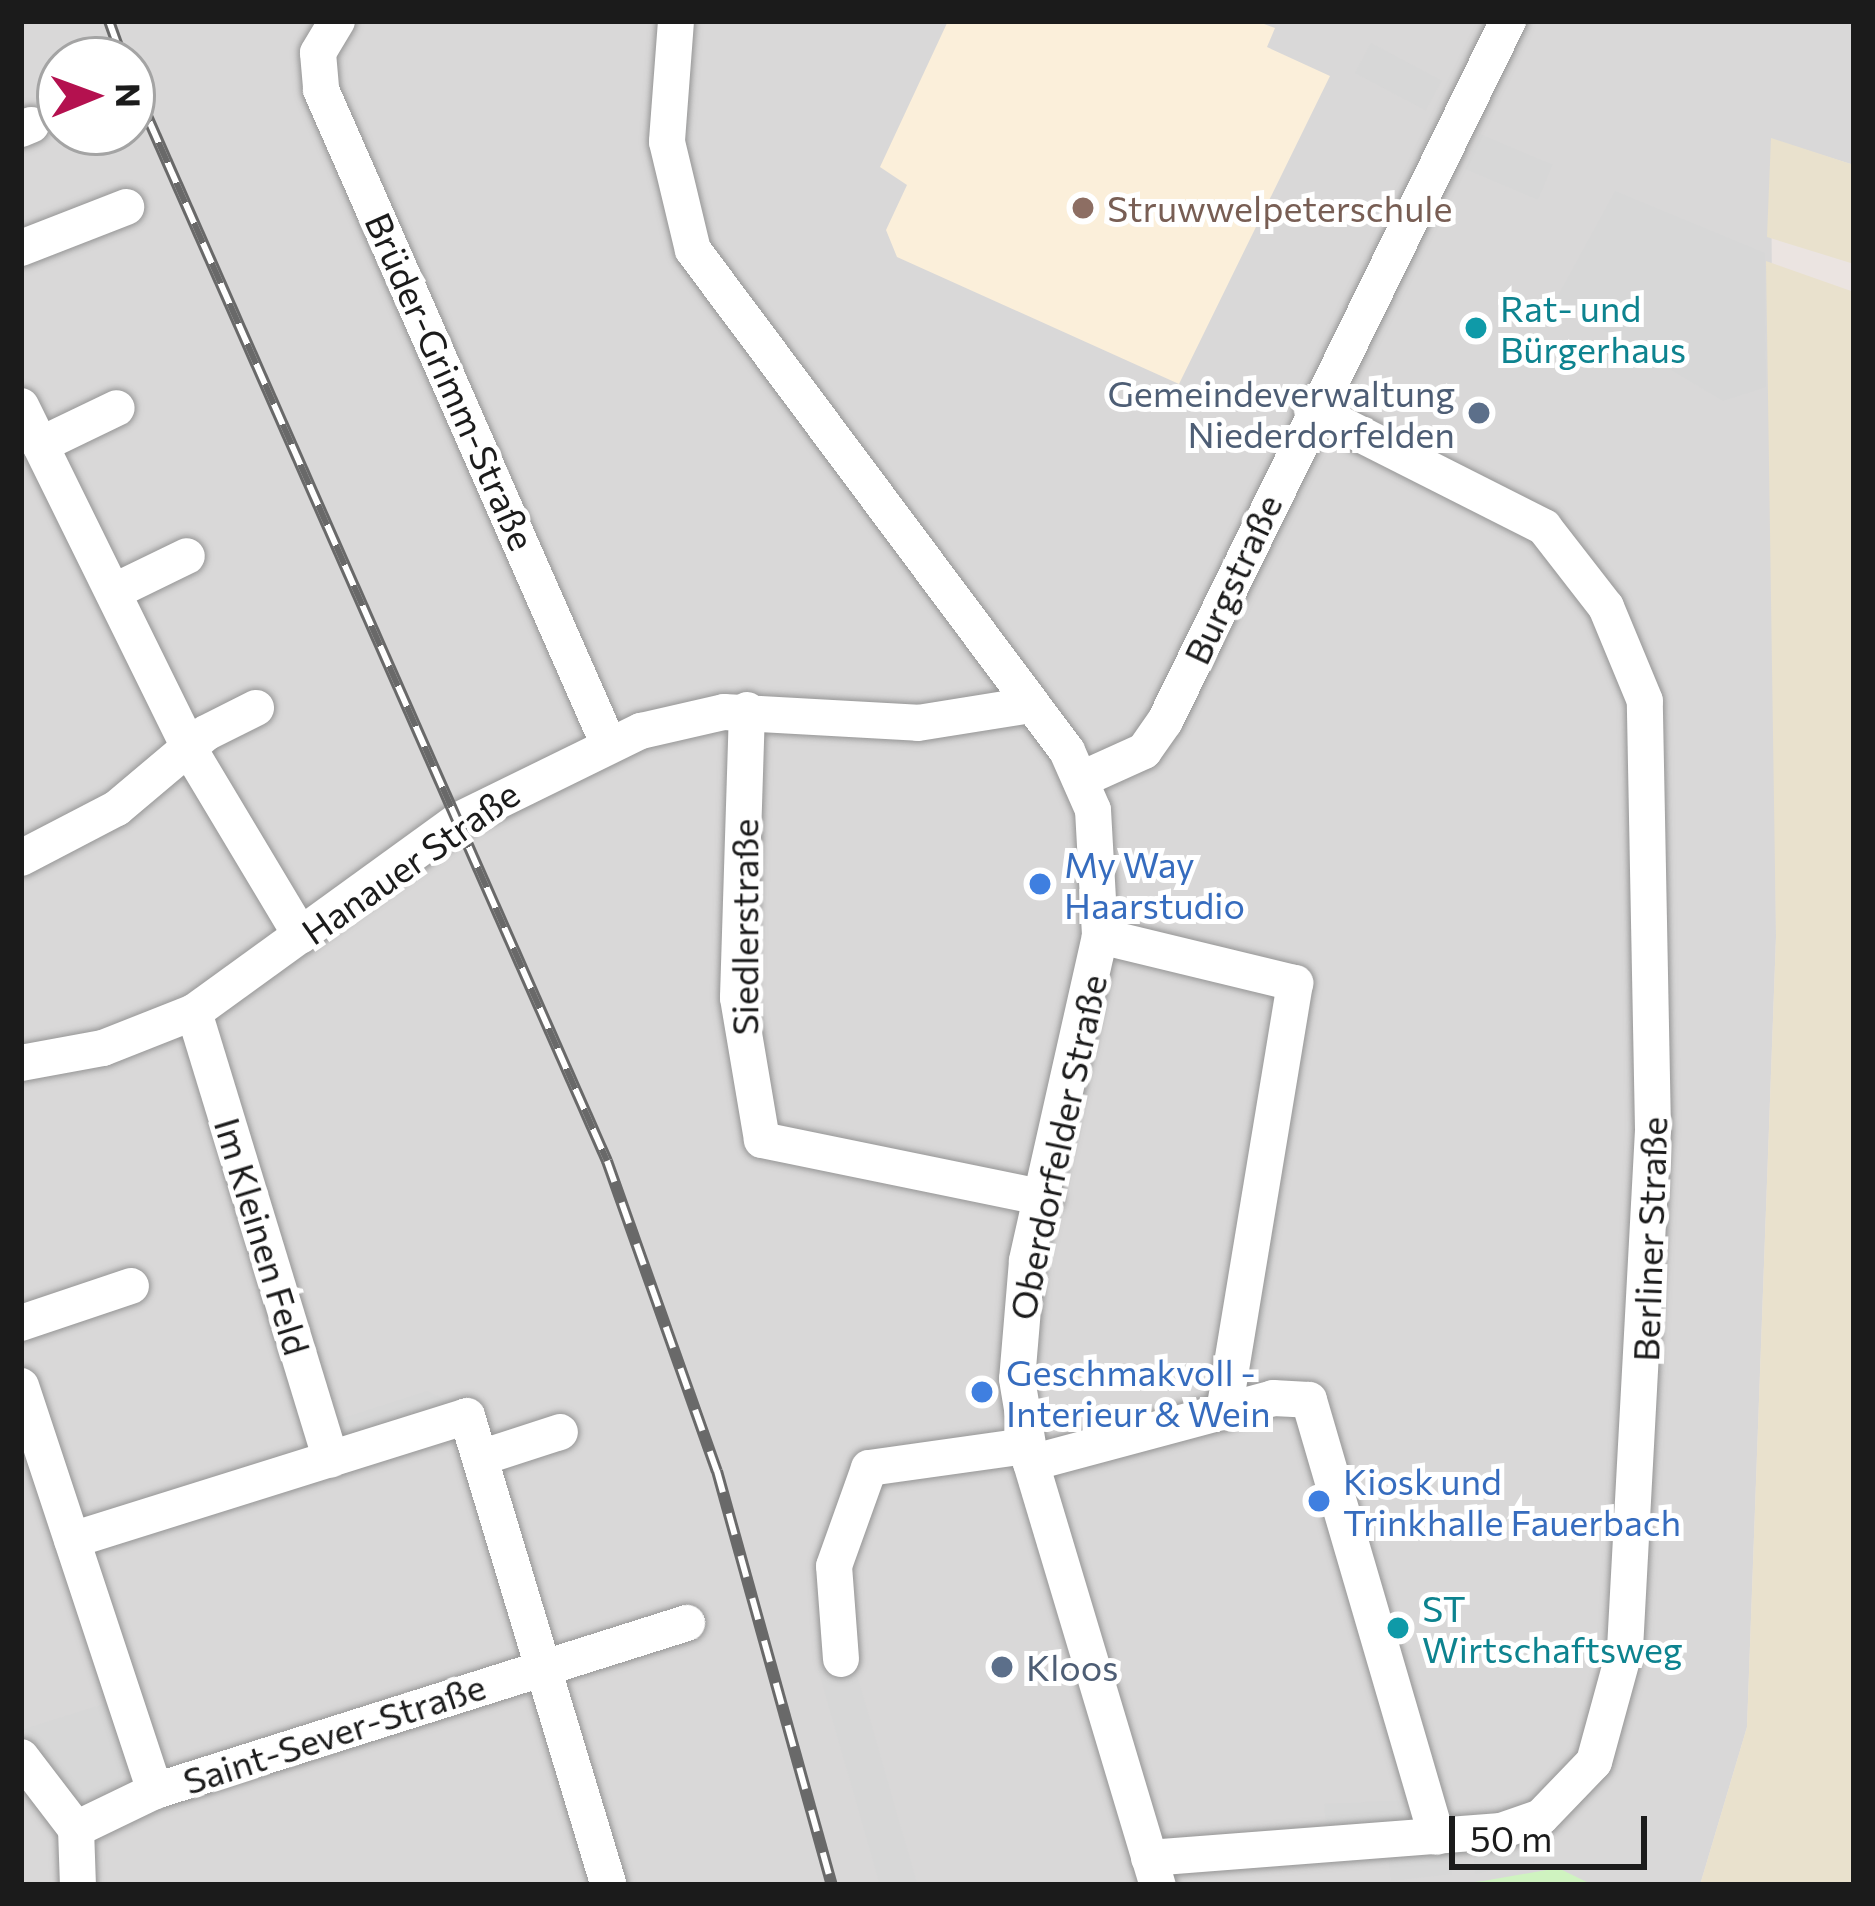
<!DOCTYPE html>
<html>
<head>
<meta charset="utf-8">
<style>
  body { margin:0 }
  #map { position:relative; width:1875px; height:1906px; overflow:hidden; background:#ebe4e1; font-family:Commissioner,sans-serif }
  div>[style] { position:absolute }
  [style*='--x'] { left:calc(var(--x)*1px); top:calc(var(--y)*1px); width:calc(var(--w)*1px); rotate:calc(var(--a)*1deg) }
  .residential>* { inset:0; background:#d9d8d8 }
  .education>* { inset:0; background:#fbefda }
  .farmland>* { inset:0; background:#e9e1cd }
  .park>* { inset:0; background:#cff3c0 }
  .parking>* { inset:0; background:#d7d7d7; transform-origin:0 0 }
  .roads { filter:drop-shadow(0 0 3px #959595) drop-shadow(0 0 3px #959595) }
  .minor>* { height:36px; margin:-18px; padding:0 18px; transform-origin:18px; border-radius:18px; background:#fff }
  .rail>* { height:12px; margin-top:-6px; transform-origin:0; background:repeating-linear-gradient(90deg,#fff 0 22px,#696969 0 44px); box-sizing:border-box; border-block:3px solid #696969 }
  .dots>* { width:33px; height:33px; translate:-50% -50%; box-sizing:border-box; border:6px solid #fff; border-radius:50% }
  span { translate:-50% -50%; white-space:nowrap; text-align:center; line-height:1.15; -webkit-text-stroke:10px #fff; paint-order:stroke }
  .education-label { font-size:36px; color:#785e54 }
  .left { translate:0 -50%; text-align:left }
  .culture-label { font-size:36px; color:#0d838f }
  .street-label { font-size:36px; color:#1b1b1b }
  .service-label { font-size:36px; color:#4e5e75 }
  .right { translate:-100% -50%; text-align:right }
  .shop-label { font-size:36px; color:#366cbe }
  .frame { position:absolute; inset:0; border:24px solid #1b1b1b; pointer-events:none }
  .north { position:absolute; left:36px; top:36px; width:120px; height:120px; box-sizing:border-box; background:#fff; border:3px solid #a4a4a4; border-radius:50%; rotate:89deg; font-size:33px; font-weight:700; line-height:48px; text-align:center; color:#1b1b1b }
  .north::after { content:''; display:block; margin:auto; width:42px; height:54px; background:#b4114f; clip-path:polygon(50% 0,100% 100%,50% 72%,0 100%) }
  .scale { position:absolute; left:1449px; top:1816px; width:198px; height:54px; box-sizing:border-box; border:6px solid #1b1b1b; border-top:0; padding-left:15px; font-size:36px; line-height:42px; white-space:nowrap; color:#1b1b1b; -webkit-text-stroke:9px #fff; paint-order:stroke }
</style>
</head>
<body>
<div id="map">
  <div class="residential">
    <i style="clip-path:polygon(evenodd,21px 21px,1854px 21px,1854px 165px,1771px 139px,1776px 937px,1747px 1727px,1700px 1885px,21px 1885px,21px 21px,60px 60px,132px 60px,132px 132px,60px 132px,60px 60px)"></i>
  </div>
  <div class="education">
    <i style="clip-path:polygon(948px 21px,1256px 21px,1275px 28px,1267px 47px,1330px 76px,1179px 384px,897px 257px,886px 230px,907px 185px,880px 167px)"></i>
  </div>
  <div class="farmland">
    <i style="clip-path:polygon(1771px 138px,1854px 165px,1854px 264px,1767px 237px)"></i>
    <i style="clip-path:polygon(1766px 261px,1854px 292px,1854px 1885px,1700px 1885px,1747px 1727px,1776px 937px)"></i>
  </div>
  <div class="park">
    <i style="clip-path:polygon(1558px 1868px,1593px 1885px,1448px 1885px,1483px 1881px)"></i>
  </div>
  <div class="parking">
    <i style="left:1371px;top:43px;width:80px;height:34px;rotate:28deg"></i>
    <i style="left:1480px;top:134px;width:79px;height:38px;rotate:23deg"></i>
    <i style="clip-path:polygon(1615px 191px,1765px 253px,1766px 387px,1723px 401px,1555px 301px)"></i>
    <i style="left:1279px;top:1214px;width:147px;height:30px;rotate:98deg"></i>
    <i style="clip-path:polygon(427px 1391px,446px 1400px,451px 1421px,352px 1454px,340px 1419px)"></i>
    <i style="left:852px;top:1657px;width:237px;height:36px;rotate:74deg"></i>
    <i style="clip-path:polygon(113px 1701px,127px 1771px,110px 1792px,65px 1806px,35px 1768px,24px 1729px)"></i>
    <i style="clip-path:polygon(1405px 1800px,1409px 1839px,1447px 1836px,1452px 1874px,1391px 1881px,1386px 1841px,1327px 1843px,1324px 1804px)"></i>
    <i style="clip-path:polygon(1529px 1822px,1543px 1860px,1475px 1874px,1472px 1834px)"></i>
  </div>
  <div class="roads">
    <div class="minor">
      <i style="--x:337;--y:21;--w:37;--a:121"></i>
      <i style="--x:318;--y:53;--w:37;--a:85"></i>
      <i style="--x:321;--y:90;--w:713;--a:66.27"></i>
      <i style="--x:676;--y:21;--w:121;--a:94.3"></i>
      <i style="--x:667;--y:142;--w:111;--a:76.5"></i>
      <i style="--x:693;--y:250;--w:625;--a:53.26"></i>
      <i style="--x:1067;--y:751;--w:64;--a:66.2"></i>
      <i style="--x:1093;--y:810;--w:126;--a:86.8"></i>
      <i style="--x:1100;--y:936;--w:333;--a:102.7"></i>
      <i style="--x:1027;--y:1261;--w:118;--a:94.8"></i>
      <i style="--x:1017;--y:1379;--w:85;--a:80.5"></i>
      <i style="--x:1031;--y:1463;--w:441;--a:73.3"></i>
      <i style="--x:21;--y:129;--w:11;--a:-22"></i>
      <i style="--x:21;--y:248;--w:113;--a:-21.3"></i>
      <i style="--x:21;--y:406;--w:386;--a:63.8"></i>
      <i style="--x:191;--y:752;--w:214;--a:59.1"></i>
      <i style="--x:40;--y:445;--w:85;--a:-25.7"></i>
      <i style="--x:113;--y:592;--w:82;--a:-25.9"></i>
      <i style="--x:747;--y:710;--w:288;--a:91.8"></i>
      <i style="--x:738;--y:998;--w:144;--a:80.4"></i>
      <i style="--x:762;--y:1140;--w:289;--a:11.6"></i>
      <i style="--x:1082;--y:779;--w:68;--a:-24.3"></i>
      <i style="--x:1144;--y:751;--w:37;--a:-55"></i>
      <i style="--x:1165;--y:721;--w:780;--a:-63.9"></i>
      <i style="--x:21;--y:858;--w:108;--a:-27.5"></i>
      <i style="--x:117;--y:808;--w:116;--a:-40.1"></i>
      <i style="--x:206;--y:733;--w:56;--a:-26.6"></i>
      <i style="--x:1100;--y:936;--w:201;--a:13.6"></i>
      <i style="--x:1295;--y:983;--w:435;--a:99.4"></i>
      <i style="--x:194;--y:1012;--w:468;--a:73"></i>
      <i style="--x:21;--y:1063;--w:83;--a:-10.4"></i>
      <i style="--x:103;--y:1048;--w:98;--a:-21.6"></i>
      <i style="--x:194;--y:1012;--w:327;--a:-35.9"></i>
      <i style="--x:459;--y:820;--w:203;--a:-26.1"></i>
      <i style="--x:641;--y:731;--w:85;--a:-12.9"></i>
      <i style="--x:724;--y:712;--w:194;--a:3.2"></i>
      <i style="--x:918;--y:723;--w:113;--a:-9.1"></i>
      <i style="--x:21;--y:1323;--w:116;--a:-18.6"></i>
      <i style="--x:21;--y:1386;--w:427;--a:71.7"></i>
      <i style="--x:480;--y:1458;--w:84;--a:-18"></i>
      <i style="--x:1031;--y:1463;--w:251;--a:-15"></i>
      <i style="--x:1273;--y:1398;--w:36;--a:3"></i>
      <i style="--x:1309;--y:1400;--w:455;--a:73.7"></i>
      <i style="--x:72;--y:1540;--w:414;--a:-17.4"></i>
      <i style="--x:467;--y:1416;--w:490;--a:73.2"></i>
      <i style="--x:841;--y:1659;--w:93;--a:-94.3"></i>
      <i style="--x:834;--y:1566;--w:104;--a:-70.3"></i>
      <i style="--x:869;--y:1468;--w:159;--a:-8"></i>
      <i style="--x:21;--y:1757;--w:91;--a:52.6"></i>
      <i style="--x:76;--y:1829;--w:88;--a:-25.7"></i>
      <i style="--x:155;--y:1791;--w:558;--a:-17.53"></i>
      <i style="--x:76;--y:1829;--w:56;--a:88"></i>
      <i style="--x:1149;--y:1858;--w:353;--a:-4.4"></i>
      <i style="--x:1501;--y:1831;--w:42;--a:-19.3"></i>
      <i style="--x:1541;--y:1817;--w:76;--a:-46.1"></i>
      <i style="--x:1594;--y:1762;--w:117;--a:-74.7"></i>
      <i style="--x:1625;--y:1649;--w:520;--a:-86.91"></i>
      <i style="--x:1653;--y:1130;--w:429;--a:-91.1"></i>
      <i style="--x:1645;--y:701;--w:102;--a:-112.5"></i>
      <i style="--x:1606;--y:607;--w:101;--a:-127.8"></i>
      <i style="--x:1544;--y:527;--w:260;--a:-153.2"></i>
    </div>
  </div>
  <div class="rail">
    <i style="--x:109;--y:21;--w:41;--a:70.3"></i>
    <i style="--x:132;--y:82;--w:1179;--a:66.24"></i>
    <i style="--x:607;--y:1161;--w:329;--a:70.5"></i>
    <i style="--x:717;--y:1471;--w:430;--a:74.5"></i>
  </div>
  <div class="dots">
    <i style="left:1083px;top:208px;background:#8d6e63"></i>
    <i style="left:1476px;top:328px;background:#0f9aa8"></i>
    <i style="left:1479px;top:413px;background:#5c6f8a"></i>
    <i style="left:1040px;top:884px;background:#3f7fe0"></i>
    <i style="left:982px;top:1392px;background:#3f7fe0"></i>
    <i style="left:1319px;top:1501px;background:#3f7fe0"></i>
    <i style="left:1398px;top:1628px;background:#0f9aa8"></i>
    <i style="left:1002px;top:1667px;background:#5c6f8a"></i>
  </div>
  <div class="education-label">
    <span class="left" style="left:1107px;top:208px">Struwwelpeterschule</span>
  </div>
  <div class="culture-label">
    <span class="left" style="left:1500px;top:328px">Rat- und<br>Bürgerhaus</span>
    <span class="left" style="left:1422px;top:1628px">ST<br>Wirtschaftsweg</span>
  </div>
  <div class="street-label">
    <span style="left:451px;top:381px;rotate:66deg">Brüder-Grimm-Straße</span>
    <span style="left:1232px;top:579px;rotate:-65deg">Burgstraße</span>
    <span style="left:410px;top:862px;rotate:-35deg">Hanauer Straße</span>
    <span style="left:744px;top:927px;rotate:-90deg">Siedlerstraße</span>
    <span style="left:1057px;top:1147px;rotate:-78deg">Oberdorfelder Straße</span>
    <span style="left:263px;top:1236px;rotate:73deg">Im Kleinen Feld</span>
    <span style="left:1649px;top:1239px;rotate:-88deg">Berliner Straße</span>
    <span style="left:334px;top:1733px;rotate:-18deg">Saint-Sever-Straße</span>
  </div>
  <div class="service-label">
    <span class="right" style="left:1455px;top:413px">Gemeindeverwaltung<br>Niederdorfelden</span>
    <span class="left" style="left:1026px;top:1667px">Kloos</span>
  </div>
  <div class="shop-label">
    <span class="left" style="left:1064px;top:884px">My Way<br>Haarstudio</span>
    <span class="left" style="left:1006px;top:1392px">Geschmakvoll -<br>Interieur &amp; Wein</span>
    <span class="left" style="left:1343px;top:1501px">Kiosk und<br>Trinkhalle Fauerbach</span>
  </div>
  <div class="frame"></div>
  <div class="north">N</div>
  <div class="scale">50 m</div>
</div>
</body>
</html>
